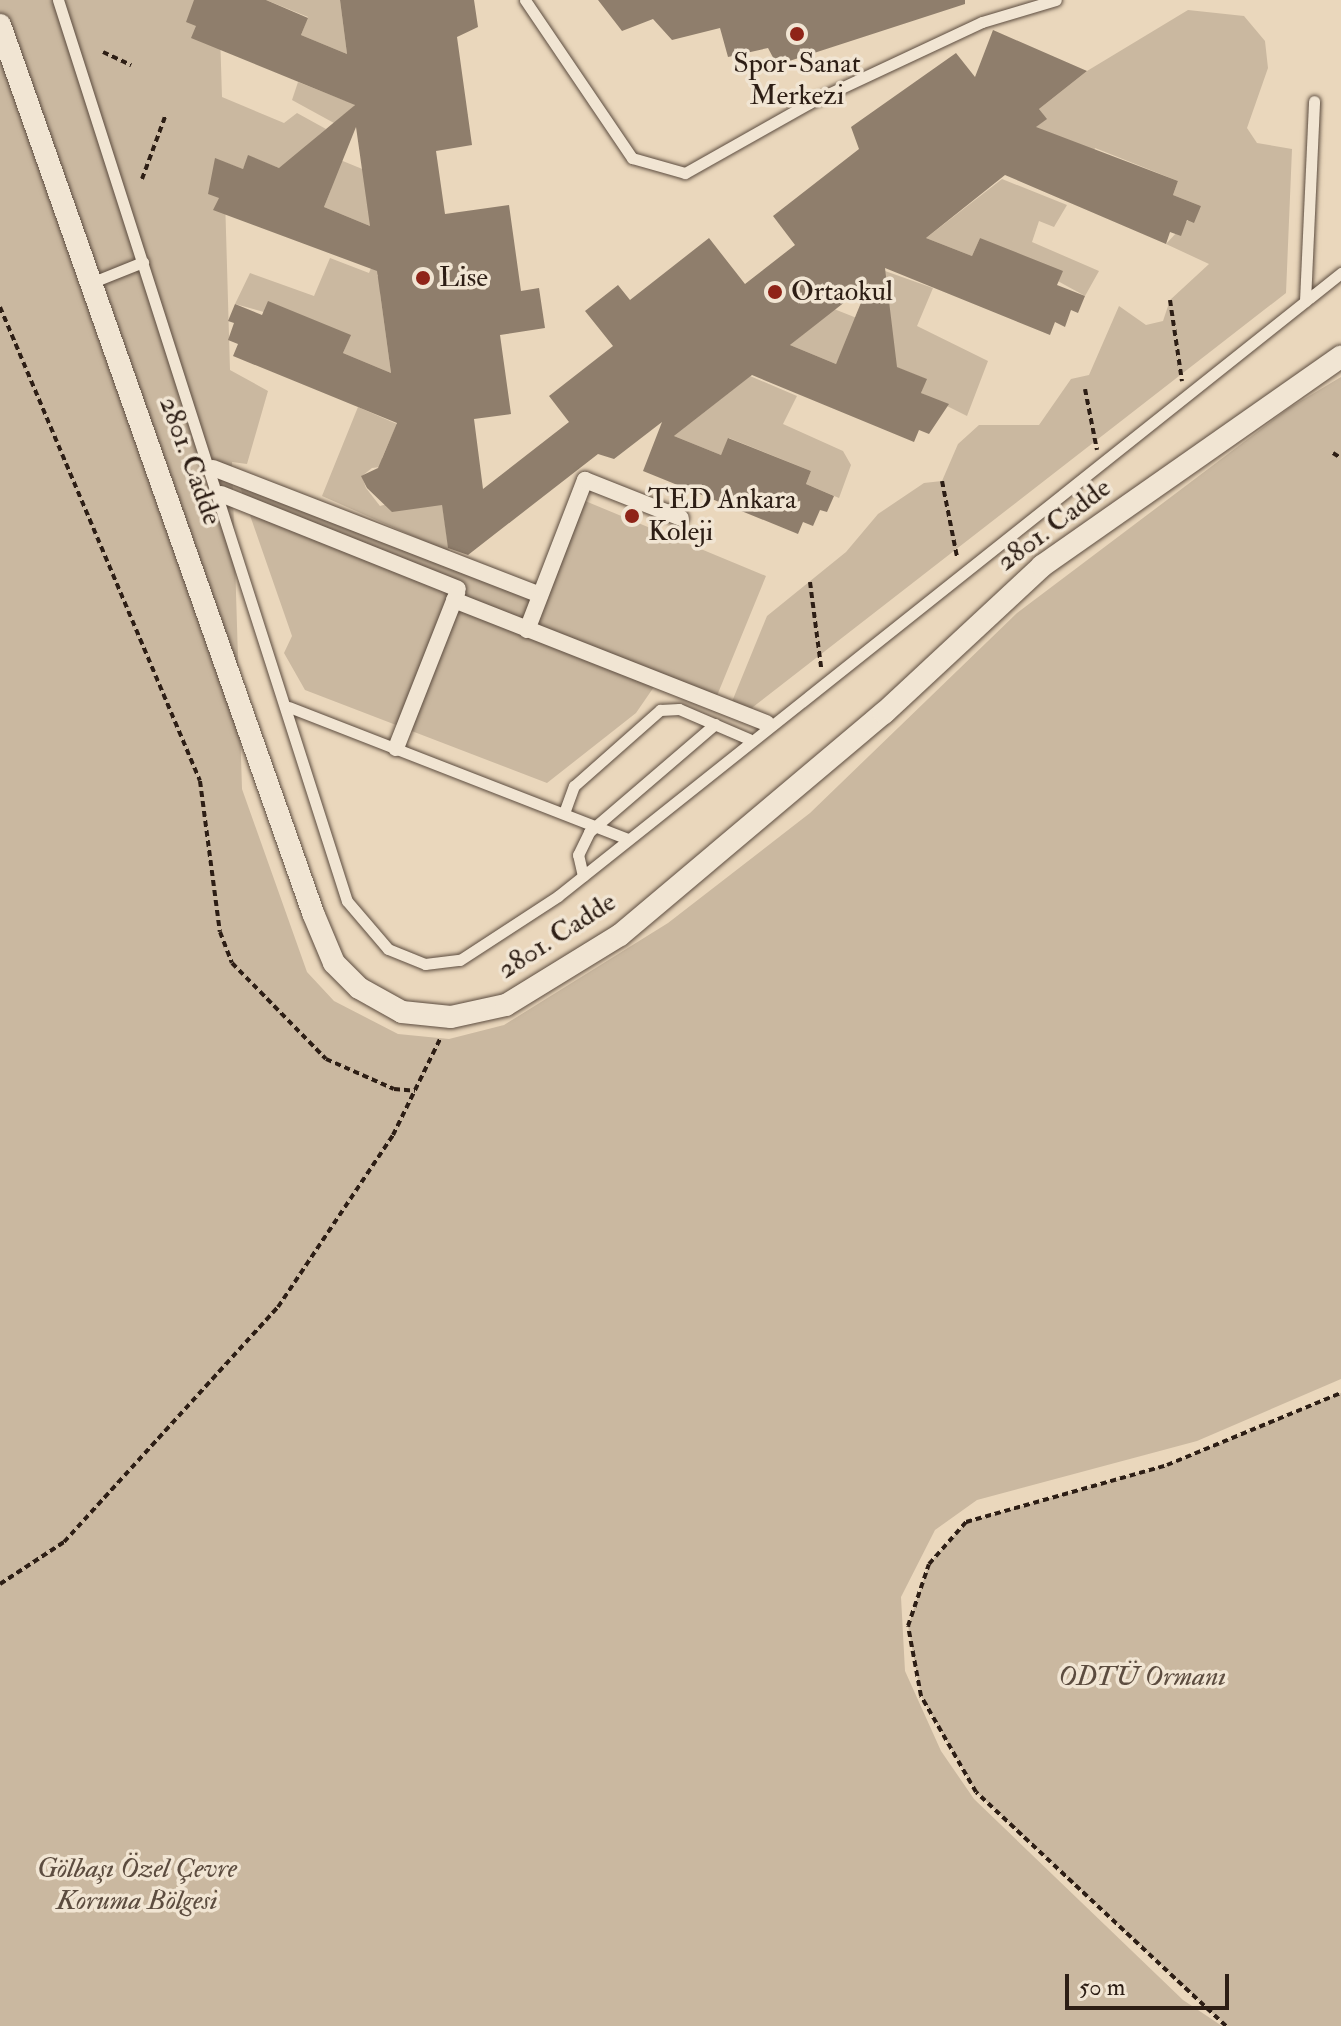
<!DOCTYPE html>
<html>
<head>
<meta charset="utf-8">
<style>
  body { margin:0 }
  #map { position:relative; width:1341px; height:2026px; overflow:hidden; background:#ead7bc; font-family:"IM FELL Double Pica",serif }
  div>[style] { position:absolute }
  [style*='--x'] { left:calc(var(--x)*1px); top:calc(var(--y)*1px); width:calc(var(--w)*1px); rotate:calc(var(--a)*1deg) }
  .green>* { inset:0; background:#cab8a0 }
  .building>* { inset:0; background:#8f7e6c }
  .path>* { height:4px; margin-top:-2px; transform-origin:0; background:repeating-linear-gradient(90deg,#2d1e15 0 6px,transparent 0 10px) }
  .roads { filter:drop-shadow(0 0 2px #5c4c3f) drop-shadow(0 0 2px #5c4c3f) }
  .service>* { height:11px; margin:-5.5px; padding:0 5.5px; transform-origin:5.5px; border-radius:5.5px; background:#f1e5d3 }
  .pedestrian>* { height:16px; margin:-8px; padding:0 8px; transform-origin:8px; border-radius:8px; background:#f1e5d3 }
  .minor>* { height:22px; margin:-11px; padding:0 11px; transform-origin:11px; border-radius:11px; background:#f1e5d3 }
  .dots>* { width:22px; height:22px; translate:-50% -50%; box-sizing:border-box; border:4px solid #f1e5d3; border-radius:50% }
  span { translate:-50% -50%; white-space:nowrap; text-align:center; line-height:1.15; -webkit-text-stroke:7px #f1e5d3; paint-order:stroke }
  .poi-label { font-size:28px; color:#2d1e15 }
  .left { translate:0 -50%; text-align:left }
  .street-label { font-size:28px; color:#2d1e15 }
  .park-label { font-size:28px; color:#5c4c3f; font-style:italic }
  .scale { position:absolute; left:1065px; top:1974px; width:164px; height:36px; box-sizing:border-box; border:4px solid #2d1e15; border-top:0; padding-left:10px; font-size:24px; line-height:28px; white-space:nowrap; color:#2d1e15; -webkit-text-stroke:6px #f1e5d3; paint-order:stroke }
</style>
</head>
<body>
<div id="map">
  <div class="green">
    <i style="clip-path:polygon(0 0,219px 0,222px 97px,284px 123px,297px 113px,326px 129px,306px 146px,377px 175px,370px 226px,324px 207px,331px 189px,249px 156px,243px 169px,224px 162px,230px 370px,268px 391px,247px 464px,232px 462px,242px 789px,307px 972px,334px 1001px,398px 1034px,449px 1039px,504px 1025px,668px 923px,810px 813px,1017px 613px,1289px 408px,1341px 377px,1341px 1379px,1197px 1441px,977px 1500px,935px 1530px,901px 1597px,905px 1671px,941px 1751px,974px 1799px,1183px 2000px,1222px 2026px,0 2026px)"></i>
    <i style="clip-path:polygon(266px 0,340px 0,347px 54px,301px 35px,308px 17px)"></i>
    <i style="clip-path:polygon(1188px 10px,1244px 16px,1265px 41px,1268px 68px,1247px 128px,1257px 143px,1292px 149px,1286px 293px,744px 714px,729px 709px,767px 616px,846px 552px,878px 514px,924px 483px,942px 481px,958px 444px,979px 425px,1039px 425px,1071px 379px,1089px 375px,1119px 306px,1146px 325px,1163px 321px,1170px 300px,1209px 264px,1166px 244px,1201px 206px,1173px 195px,1178px 181px,1095px 148px,1088px 166px,1029px 132px,1046px 119px,1039px 109px,1087px 71px)"></i>
    <i style="clip-path:polygon(298px 82px,346px 101px,364px 82px,354px 106px,334px 123px,292px 100px)"></i>
    <i style="clip-path:polygon(1002px 179px,1067px 205px,1054px 227px,1039px 221px,1032px 242px,1099px 271px,1085px 296px,980px 238px,972px 256px,926px 238px)"></i>
    <i style="clip-path:polygon(378px 251px,386px 254px,377px 276px,393px 283px,380px 293px,391px 373px,343px 353px,350px 336px,235px 304px,250px 273px,314px 296px,330px 258px,369px 273px)"></i>
    <i style="clip-path:polygon(885px 271px,933px 288px,917px 326px,988px 361px,967px 416px,921px 393px,926px 379px,844px 346px,836px 364px,790px 345px,834px 309px,892px 332px)"></i>
    <i style="clip-path:polygon(750px 376px,797px 396px,783px 424px,843px 451px,851px 465px,839px 498px,806px 484px,811px 471px,729px 438px,721px 455px,674px 436px)"></i>
    <i style="clip-path:polygon(358px 407px,397px 424px,382px 458px,397px 465px,372px 468px,362px 476px,366px 488px,380px 506px,440px 489px,449px 552px,322px 496px)"></i>
    <i style="clip-path:polygon(237px 478px,539px 595px,578px 498px,766px 576px,714px 703px,658px 681px,636px 713px,547px 783px,305px 690px,284px 653px,292px 636px)"></i>
    <i style="clip-path:polygon(1341px 1393px,1341px 2026px,1226px 2026px,976px 1792px,921px 1696px,908px 1626px,929px 1564px,966px 1522px,1167px 1465px)"></i>
  </div>
  <div class="building">
    <i style="clip-path:polygon(evenodd,194px 0,266px 0,308px 18px,301px 35px,347px 54px,340px 0,474px 0,478px 27px,457px 37px,472px 145px,436px 151px,445px 214px,509px 205px,521px 291px,539px 288px,545px 328px,500px 335px,511px 414px,474px 419px,483px 489px,569px 422px,549px 396px,613px 346px,585px 311px,618px 285px,630px 300px,709px 238px,745px 284px,795px 245px,773px 216px,859px 149px,851px 127px,956px 53px,975px 77px,993px 30px,1087px 71px,1039px 109px,1047px 119px,1036px 127px,1178px 181px,1173px 195px,1201px 206px,1194px 223px,1187px 220px,1181px 236px,1170px 232px,1166px 244px,1005px 175px,926px 238px,972px 256px,980px 238px,1063px 271px,1057px 285px,1085px 296px,1078px 313px,1071px 310px,1065px 327px,1055px 322px,1050px 335px,885px 268px,897px 367px,927px 379px,921px 393px,949px 404px,929px 434px,919px 430px,914px 442px,752px 375px,674px 436px,721px 455px,728px 438px,811px 471px,806px 484px,834px 496px,827px 512px,820px 510px,813px 526px,803px 522px,798px 534px,643px 471px,662px 422px,614px 459px,598px 454px,468px 555px,448px 548px,442px 505px,392px 512px,367px 488px,361px 476px,378px 468px,397px 423px,233px 356px,238px 344px,228px 340px,234px 323px,228px 321px,235px 304px,262px 315px,268px 301px,351px 335px,343px 353px,391px 373px,377px 271px,213px 210px,219px 198px,208px 194px,215px 158px,243px 169px,248px 155px,279px 168px,355px 105px,191px 38px,196px 26px,186px 22px,194px 0,356px 127px,370px 226px,324px 207px,356px 127px,194px 0,869px 283px,836px 364px,790px 345px,869px 283px)"></i>
    <i style="clip-path:polygon(598px 0,965px 0,965px 4px,777px 65px,768px 48px,728px 57px,720px 28px,672px 40px,653px 19px,622px 31px)"></i>
  </div>
  <div class="path">
    <i style="--x:103;--y:52;--w:31;--a:25"></i>
    <i style="--x:142;--y:179;--w:69;--a:-69.7"></i>
    <i style="--x:1170;--y:300;--w:82;--a:81.6"></i>
    <i style="--x:0;--y:307;--w:514;--a:67.12"></i>
    <i style="--x:200;--y:781;--w:152;--a:82.5"></i>
    <i style="--x:220;--y:932;--w:33;--a:69"></i>
    <i style="--x:232;--y:963;--w:134;--a:45.6"></i>
    <i style="--x:326;--y:1059;--w:74;--a:23.8"></i>
    <i style="--x:394;--y:1089;--w:21;--a:5"></i>
    <i style="--x:1085;--y:389;--w:62;--a:78.9"></i>
    <i style="--x:1333;--y:453;--w:9;--a:32"></i>
    <i style="--x:942;--y:481;--w:77;--a:78.8"></i>
    <i style="--x:810;--y:582;--w:86;--a:82.6"></i>
    <i style="--x:0;--y:1584;--w:77;--a:-33.3"></i>
    <i style="--x:64;--y:1542;--w:318;--a:-47.7"></i>
    <i style="--x:278;--y:1307;--w:207;--a:-56.2"></i>
    <i style="--x:393;--y:1135;--w:109;--a:-63.9"></i>
    <i style="--x:1226;--y:2026;--w:342;--a:-136.9"></i>
    <i style="--x:976;--y:1792;--w:111;--a:-119.8"></i>
    <i style="--x:921;--y:1696;--w:71;--a:-100.5"></i>
    <i style="--x:908;--y:1626;--w:65;--a:-71.3"></i>
    <i style="--x:929;--y:1564;--w:56;--a:-48.6"></i>
    <i style="--x:966;--y:1522;--w:209;--a:-15.8"></i>
    <i style="--x:1167;--y:1465;--w:188;--a:-22.5"></i>
  </div>
  <div class="roads">
    <div class="service">
      <i style="--x:58;--y:0;--w:946;--a:72.22"></i>
      <i style="--x:347;--y:901;--w:63;--a:49.5"></i>
      <i style="--x:388;--y:949;--w:40;--a:22"></i>
      <i style="--x:425;--y:964;--w:35;--a:-7"></i>
      <i style="--x:460;--y:960;--w:117;--a:-33.1"></i>
      <i style="--x:558;--y:896;--w:1001;--a:-38.51"></i>
      <i style="--x:525;--y:0;--w:191;--a:55.9"></i>
      <i style="--x:632;--y:158;--w:55;--a:15.8"></i>
      <i style="--x:685;--y:173;--w:142;--a:-29.4"></i>
      <i style="--x:809;--y:103;--w:191;--a:-25.1"></i>
      <i style="--x:982;--y:22;--w:77;--a:-16.6"></i>
      <i style="--x:93;--y:282;--w:54;--a:-21.8"></i>
      <i style="--x:1305;--y:301;--w:200;--a:-87.4"></i>
      <i style="--x:289;--y:707;--w:364;--a:21.3"></i>
      <i style="--x:564;--y:813;--w:29;--a:-70"></i>
      <i style="--x:574;--y:786;--w:115;--a:-41.5"></i>
      <i style="--x:660;--y:710;--w:19;--a:-3"></i>
      <i style="--x:679;--y:709;--w:76;--a:23.2"></i>
      <i style="--x:583;--y:876;--w:22;--a:-103"></i>
      <i style="--x:578;--y:855;--w:25;--a:-64"></i>
      <i style="--x:589;--y:832;--w:166;--a:-40.6"></i>
    </div>
    <div class="pedestrian">
      <i style="--x:213;--y:468;--w:351;--a:21.2"></i>
      <i style="--x:221;--y:494;--w:255;--a:21.8"></i>
      <i style="--x:454;--y:600;--w:336;--a:21.5"></i>
      <i style="--x:527;--y:630;--w:161;--a:-68.9"></i>
      <i style="--x:585;--y:480;--w:103;--a:21.6"></i>
      <i style="--x:396;--y:748;--w:167;--a:-68.5"></i>
    </div>
    <div class="minor">
      <i style="--x:0;--y:25;--w:942;--a:70.58"></i>
      <i style="--x:313;--y:913;--w:54;--a:67.2"></i>
      <i style="--x:334;--y:963;--w:35;--a:45"></i>
      <i style="--x:359;--y:988;--w:49;--a:29.2"></i>
      <i style="--x:402;--y:1012;--w:49;--a:5.8"></i>
      <i style="--x:451;--y:1017;--w:56;--a:-12.3"></i>
      <i style="--x:506;--y:1005;--w:134;--a:-31.6"></i>
      <i style="--x:620;--y:935;--w:345;--a:-40.1"></i>
      <i style="--x:884;--y:713;--w:216;--a:-42.9"></i>
      <i style="--x:1042;--y:566;--w:365;--a:-35"></i>
    </div>
  </div>
  <div class="dots">
    <i style="left:797px;top:34px;background:#8f2418"></i>
    <i style="left:423px;top:278px;background:#8f2418"></i>
    <i style="left:775px;top:292px;background:#8f2418"></i>
    <i style="left:632px;top:516px;background:#8f2418"></i>
  </div>
  <div class="poi-label">
    <span style="left:797px;top:80px">Spor-Sanat<br>Merkezi</span>
    <span class="left" style="left:439px;top:278px">Lise</span>
    <span class="left" style="left:791px;top:292px">Ortaokul</span>
    <span class="left" style="left:648px;top:516px">TED Ankara<br>Koleji</span>
  </div>
  <div class="street-label">
    <span style="left:190px;top:461px;rotate:70deg">2801. Cadde</span>
    <span style="left:1054px;top:525px;rotate:-37deg">2801. Cadde</span>
    <span style="left:557px;top:936px;rotate:-33deg">2801. Cadde</span>
  </div>
  <div class="park-label">
    <span style="left:1142px;top:1677px">ODTÜ Ormanı</span>
    <span style="left:137px;top:1885px">Gölbaşı Özel Çevre<br>Koruma Bölgesi</span>
  </div>
  <div class="scale">50 m</div>
</div>
</body>
</html>
